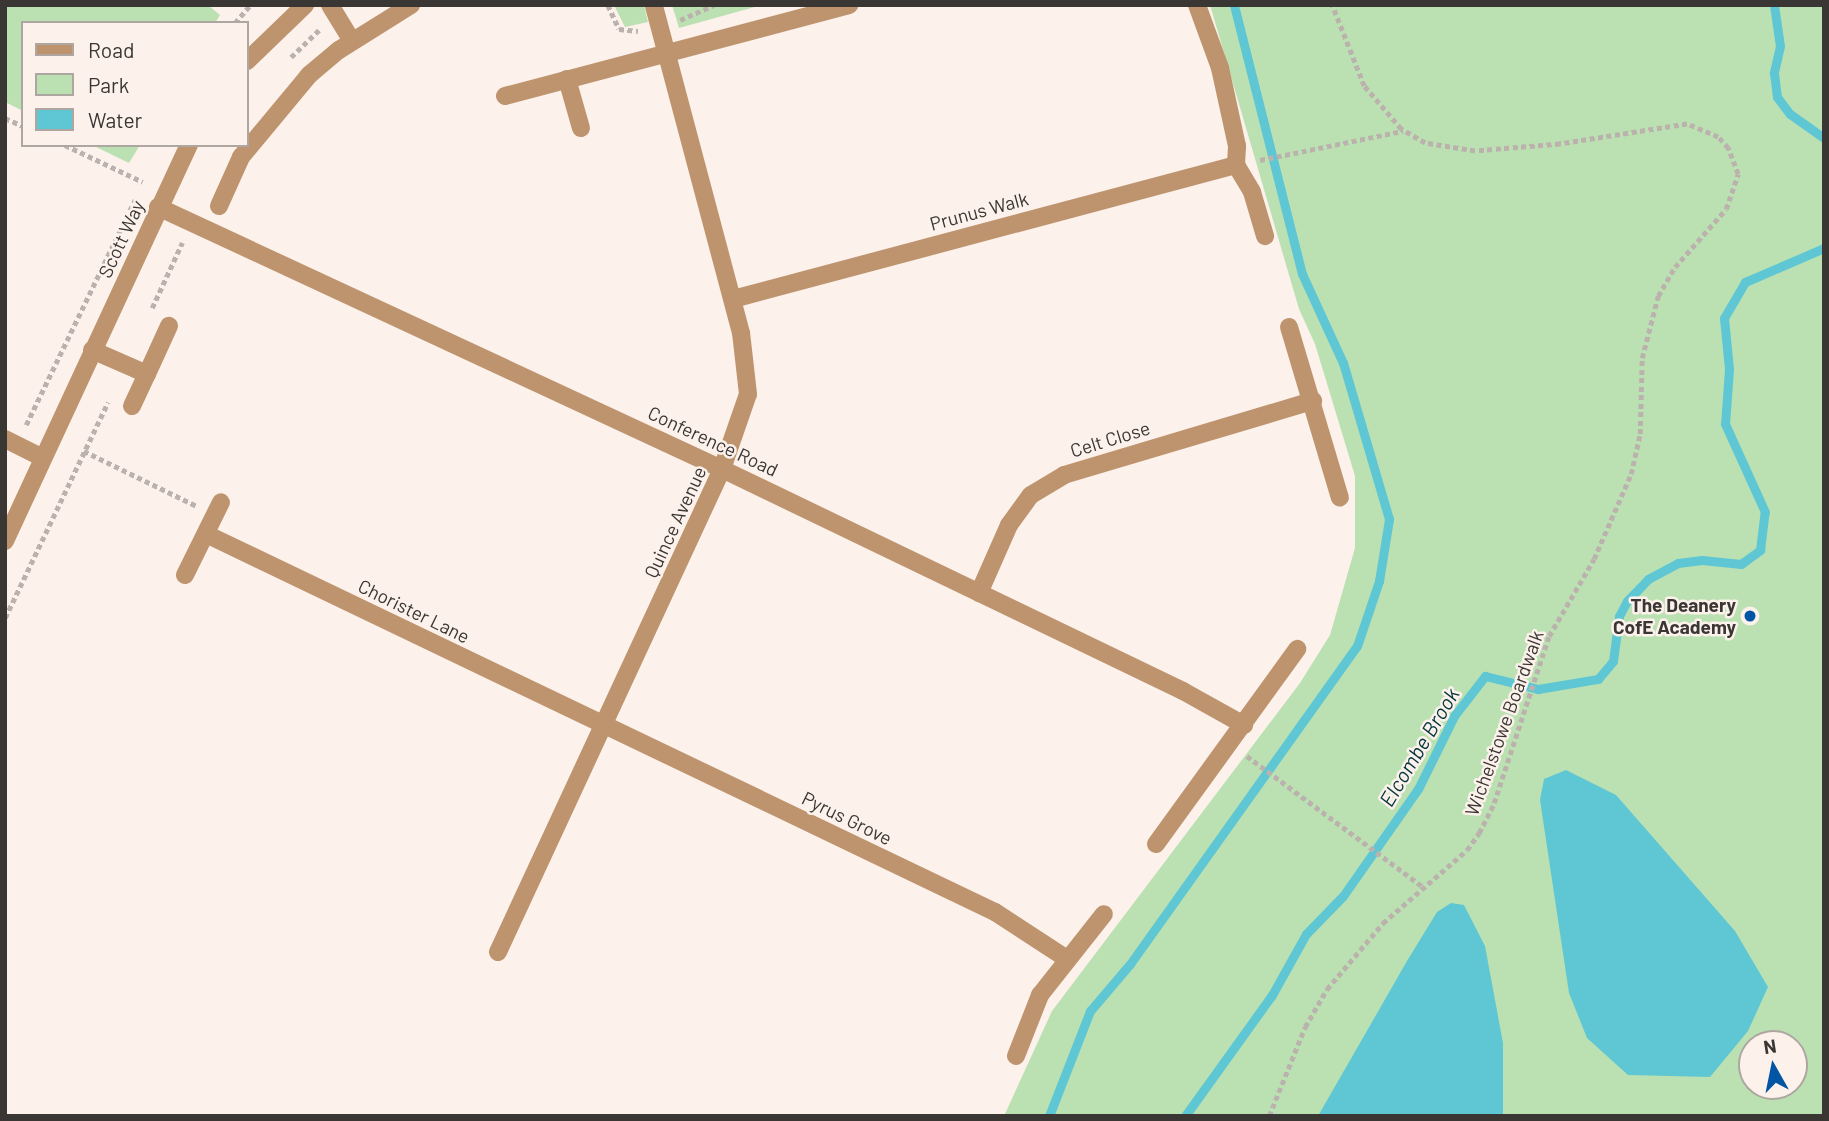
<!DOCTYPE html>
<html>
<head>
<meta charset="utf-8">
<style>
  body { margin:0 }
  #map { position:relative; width:1829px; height:1121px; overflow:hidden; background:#fcf1eb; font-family:Barlow,sans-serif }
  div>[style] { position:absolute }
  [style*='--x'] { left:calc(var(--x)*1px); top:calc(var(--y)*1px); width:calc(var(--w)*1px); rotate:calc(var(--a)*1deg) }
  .green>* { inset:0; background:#bbe1b3 }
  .water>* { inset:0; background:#5fc7d4 }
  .stream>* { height:9px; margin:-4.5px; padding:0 4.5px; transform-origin:4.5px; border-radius:4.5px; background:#5fc7d4 }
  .path>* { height:4.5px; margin-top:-2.25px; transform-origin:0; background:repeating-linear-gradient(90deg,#bbb2ad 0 5px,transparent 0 8.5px) }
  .minor>* { height:18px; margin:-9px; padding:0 9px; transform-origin:9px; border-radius:9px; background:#be946f }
  .dots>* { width:19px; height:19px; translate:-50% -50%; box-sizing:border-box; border:4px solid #fcf1eb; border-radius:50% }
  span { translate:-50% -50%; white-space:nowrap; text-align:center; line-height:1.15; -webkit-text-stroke:5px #fcf1eb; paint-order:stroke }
  .street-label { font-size:19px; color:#393633 }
  .poi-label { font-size:19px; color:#393633; font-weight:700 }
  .right { translate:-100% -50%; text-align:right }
  .water-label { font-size:21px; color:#05383e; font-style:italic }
  .frame { position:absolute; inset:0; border:7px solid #393633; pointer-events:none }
  .legend { position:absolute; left:21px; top:21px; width:228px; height:126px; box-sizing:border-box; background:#fcf1eb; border:2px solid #aea6a1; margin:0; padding:9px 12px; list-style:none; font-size:21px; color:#393633 }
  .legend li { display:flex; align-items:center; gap:14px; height:35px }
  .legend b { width:35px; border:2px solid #aea6a1 }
  .north { position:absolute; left:1738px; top:1030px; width:70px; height:70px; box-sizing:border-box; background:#fcf1eb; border:2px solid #aea6a1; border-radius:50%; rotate:351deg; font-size:19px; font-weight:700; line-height:28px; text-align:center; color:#393633 }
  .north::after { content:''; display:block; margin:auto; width:24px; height:32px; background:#0056a4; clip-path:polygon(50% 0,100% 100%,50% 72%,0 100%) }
</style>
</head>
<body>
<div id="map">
  <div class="green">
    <i style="clip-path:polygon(5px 5px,208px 5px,220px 15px,215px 23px,23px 23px,23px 111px,5px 102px)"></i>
    <i style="clip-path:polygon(614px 5px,644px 5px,648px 22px,625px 27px)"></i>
    <i style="clip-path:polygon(672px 5px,762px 5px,679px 28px)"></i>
    <i style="clip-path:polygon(evenodd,1210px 5px,1824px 5px,1824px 1116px,1004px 1116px,1052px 1011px,1300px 683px,1330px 635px,1355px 548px,1355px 476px,1315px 344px,1299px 309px,1210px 5px,1752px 1044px,1794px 1044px,1794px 1086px,1752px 1086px,1752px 1044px)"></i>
    <i style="clip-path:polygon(92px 145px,140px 145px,129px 163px)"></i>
  </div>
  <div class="water">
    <i style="clip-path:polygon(1566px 770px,1616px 795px,1735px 931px,1768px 987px,1748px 1031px,1710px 1077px,1628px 1075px,1587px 1038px,1569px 993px,1540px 800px,1544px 779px)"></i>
    <i style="clip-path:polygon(1451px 903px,1464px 905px,1485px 946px,1503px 1043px,1503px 1116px,1318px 1116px,1407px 961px,1437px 912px)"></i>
  </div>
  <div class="stream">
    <i style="--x:1774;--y:5;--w:41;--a:81.7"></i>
    <i style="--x:1780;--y:46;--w:28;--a:103"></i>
    <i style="--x:1774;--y:73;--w:24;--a:83"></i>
    <i style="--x:1777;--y:97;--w:21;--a:53"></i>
    <i style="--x:1790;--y:114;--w:42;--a:35.2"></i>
    <i style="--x:1049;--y:1116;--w:113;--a:-68.7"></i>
    <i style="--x:1090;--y:1011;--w:62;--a:-49.6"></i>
    <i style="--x:1130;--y:964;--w:391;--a:-54.5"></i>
    <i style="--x:1357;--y:646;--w:69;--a:-71.3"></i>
    <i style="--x:1379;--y:581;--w:63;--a:-80.8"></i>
    <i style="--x:1389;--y:519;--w:163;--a:-106.4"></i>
    <i style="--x:1343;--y:363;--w:98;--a:-114.7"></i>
    <i style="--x:1302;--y:274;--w:277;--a:-104.2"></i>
    <i style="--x:1185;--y:1116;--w:149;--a:-54.3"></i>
    <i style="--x:1272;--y:995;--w:70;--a:-60.9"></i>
    <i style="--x:1306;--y:934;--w:53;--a:-45.8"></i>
    <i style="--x:1343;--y:896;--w:131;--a:-55"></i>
    <i style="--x:1418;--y:789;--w:81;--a:-63.7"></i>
    <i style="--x:1454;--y:716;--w:51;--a:-52.2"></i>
    <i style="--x:1485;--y:676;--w:55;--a:13.8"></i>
    <i style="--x:1538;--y:689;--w:61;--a:-9.5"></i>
    <i style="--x:1598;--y:679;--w:23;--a:-50"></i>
    <i style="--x:1613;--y:661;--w:45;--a:-82.4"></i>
    <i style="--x:1619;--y:616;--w:17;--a:-62"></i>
    <i style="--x:1627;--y:601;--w:30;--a:-46"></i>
    <i style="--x:1648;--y:579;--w:34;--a:-28"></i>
    <i style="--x:1678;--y:563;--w:24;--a:-7"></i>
    <i style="--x:1702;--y:560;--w:39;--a:6"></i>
    <i style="--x:1741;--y:564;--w:24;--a:-36"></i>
    <i style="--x:1760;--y:550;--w:38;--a:-83"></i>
    <i style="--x:1765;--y:512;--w:97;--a:-114.4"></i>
    <i style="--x:1725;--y:424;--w:55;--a:-85.8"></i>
    <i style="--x:1729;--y:369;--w:51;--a:-95.6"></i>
    <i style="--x:1724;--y:318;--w:42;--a:-59.7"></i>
    <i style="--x:1745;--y:282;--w:86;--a:-23.3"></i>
  </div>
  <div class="path">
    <i style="--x:608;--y:5;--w:26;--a:65"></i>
    <i style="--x:619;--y:29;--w:19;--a:6"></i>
    <i style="--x:680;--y:20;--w:37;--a:-24"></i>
    <i style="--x:235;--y:23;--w:23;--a:-50"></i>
    <i style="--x:291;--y:57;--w:40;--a:-44"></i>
    <i style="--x:5;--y:118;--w:20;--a:24"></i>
    <i style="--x:65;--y:145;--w:86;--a:25.4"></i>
    <i style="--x:1260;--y:160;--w:146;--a:-11.5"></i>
    <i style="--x:152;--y:308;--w:72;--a:-65.2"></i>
    <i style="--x:26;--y:425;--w:250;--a:-64.2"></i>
    <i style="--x:84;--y:451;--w:126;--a:26"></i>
    <i style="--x:5;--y:618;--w:239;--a:-64.5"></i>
    <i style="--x:1247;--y:756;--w:218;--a:36.6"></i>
    <i style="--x:1269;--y:1116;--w:96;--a:-68"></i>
    <i style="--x:1305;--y:1027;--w:44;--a:-59.9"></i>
    <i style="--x:1327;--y:989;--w:87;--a:-49.7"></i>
    <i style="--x:1383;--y:923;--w:111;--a:-41"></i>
    <i style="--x:1467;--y:850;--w:21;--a:-55"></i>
    <i style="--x:1479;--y:833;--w:34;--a:-63"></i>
    <i style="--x:1494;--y:803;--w:176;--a:-71.8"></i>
    <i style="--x:1549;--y:636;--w:89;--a:-59.7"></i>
    <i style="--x:1594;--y:559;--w:93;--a:-66.5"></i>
    <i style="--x:1631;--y:474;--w:41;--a:-77.3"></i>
    <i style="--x:1640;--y:434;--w:76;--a:-88.5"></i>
    <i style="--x:1642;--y:358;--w:64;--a:-75.5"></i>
    <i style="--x:1658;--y:296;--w:34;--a:-60"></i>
    <i style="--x:1675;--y:267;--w:77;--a:-48.7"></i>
    <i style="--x:1726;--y:209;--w:37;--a:-71"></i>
    <i style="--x:1738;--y:174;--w:28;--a:-111"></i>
    <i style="--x:1728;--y:148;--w:15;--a:-132"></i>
    <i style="--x:1718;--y:137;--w:34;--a:-157"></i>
    <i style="--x:1687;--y:124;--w:129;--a:171.1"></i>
    <i style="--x:1560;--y:144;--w:85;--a:175.3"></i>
    <i style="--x:1475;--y:151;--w:51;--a:-170.9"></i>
    <i style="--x:1425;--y:143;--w:28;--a:-150"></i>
    <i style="--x:1401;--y:129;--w:57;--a:-130.7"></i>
    <i style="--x:1364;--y:86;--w:87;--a:-111.6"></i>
  </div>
  <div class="minor">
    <i style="--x:330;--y:5;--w:42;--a:58.6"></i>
    <i style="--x:1197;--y:5;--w:67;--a:69.9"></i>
    <i style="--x:1220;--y:68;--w:80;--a:77.7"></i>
    <i style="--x:1237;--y:146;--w:19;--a:93"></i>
    <i style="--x:1236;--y:165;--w:31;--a:59"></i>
    <i style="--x:1252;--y:192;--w:46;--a:73.5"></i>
    <i style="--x:247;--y:61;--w:81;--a:-44"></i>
    <i style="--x:567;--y:79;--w:51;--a:74.1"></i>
    <i style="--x:505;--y:96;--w:356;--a:-14.8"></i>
    <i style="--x:219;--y:206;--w:54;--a:-65.8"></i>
    <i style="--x:241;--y:157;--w:107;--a:-50.3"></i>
    <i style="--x:309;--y:75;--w:39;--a:-40"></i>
    <i style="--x:339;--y:50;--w:85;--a:-32"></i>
    <i style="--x:158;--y:207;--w:622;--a:24.92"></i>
    <i style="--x:722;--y:469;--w:512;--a:25.71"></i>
    <i style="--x:1183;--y:691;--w:70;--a:29.1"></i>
    <i style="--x:733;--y:299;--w:521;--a:-14.92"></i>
    <i style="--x:1289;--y:327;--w:178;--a:73.4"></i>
    <i style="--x:92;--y:350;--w:60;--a:23.6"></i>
    <i style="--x:147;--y:374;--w:53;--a:-65.4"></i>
    <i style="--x:132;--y:406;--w:35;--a:-65"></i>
    <i style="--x:5;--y:439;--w:42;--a:26.6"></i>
    <i style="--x:206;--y:534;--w:875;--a:25.6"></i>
    <i style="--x:995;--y:912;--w:86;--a:33.1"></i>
    <i style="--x:5;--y:541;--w:437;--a:-65.1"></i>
    <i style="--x:185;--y:575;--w:81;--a:-63.7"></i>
    <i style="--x:979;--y:593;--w:74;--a:-66.2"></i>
    <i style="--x:1009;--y:525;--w:37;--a:-54"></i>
    <i style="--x:1031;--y:495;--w:39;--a:-31"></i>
    <i style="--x:1064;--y:475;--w:260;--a:-16.6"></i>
    <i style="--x:1156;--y:844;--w:241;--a:-54.1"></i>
    <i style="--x:498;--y:952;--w:532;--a:-65.12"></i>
    <i style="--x:722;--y:469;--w:79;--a:-70.9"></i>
    <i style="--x:748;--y:394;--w:61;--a:-96.5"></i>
    <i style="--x:741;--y:333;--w:339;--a:-104.9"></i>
    <i style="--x:1016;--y:1056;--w:66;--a:-68.5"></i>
    <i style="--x:1040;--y:995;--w:103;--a:-51.7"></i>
  </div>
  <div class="dots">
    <i style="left:1750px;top:616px;background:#0056a4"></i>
  </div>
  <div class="street-label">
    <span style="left:979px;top:211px;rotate:-15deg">Prunus Walk</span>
    <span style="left:121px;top:239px;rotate:-65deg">Scott Way</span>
    <span style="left:1110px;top:439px;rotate:-17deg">Celt Close</span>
    <span style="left:713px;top:441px;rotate:25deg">Conference Road</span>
    <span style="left:675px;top:522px;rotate:-65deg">Quince Avenue</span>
    <span style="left:414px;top:611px;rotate:26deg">Chorister Lane</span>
    <span style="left:1504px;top:723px;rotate:-70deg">Wichelstowe Boardwalk</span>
    <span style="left:847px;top:818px;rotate:26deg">Pyrus Grove</span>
  </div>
  <div class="poi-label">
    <span class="right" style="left:1736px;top:616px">The Deanery<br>CofE Academy</span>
  </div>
  <div class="water-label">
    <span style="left:1419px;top:747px;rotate:-59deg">Elcombe Brook</span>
  </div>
  <div class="frame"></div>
  <ul class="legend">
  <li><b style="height:9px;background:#be946f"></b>Road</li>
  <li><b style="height:19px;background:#bbe1b3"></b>Park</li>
  <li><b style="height:19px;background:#5fc7d4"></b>Water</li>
  </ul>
  <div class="north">N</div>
</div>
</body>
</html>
